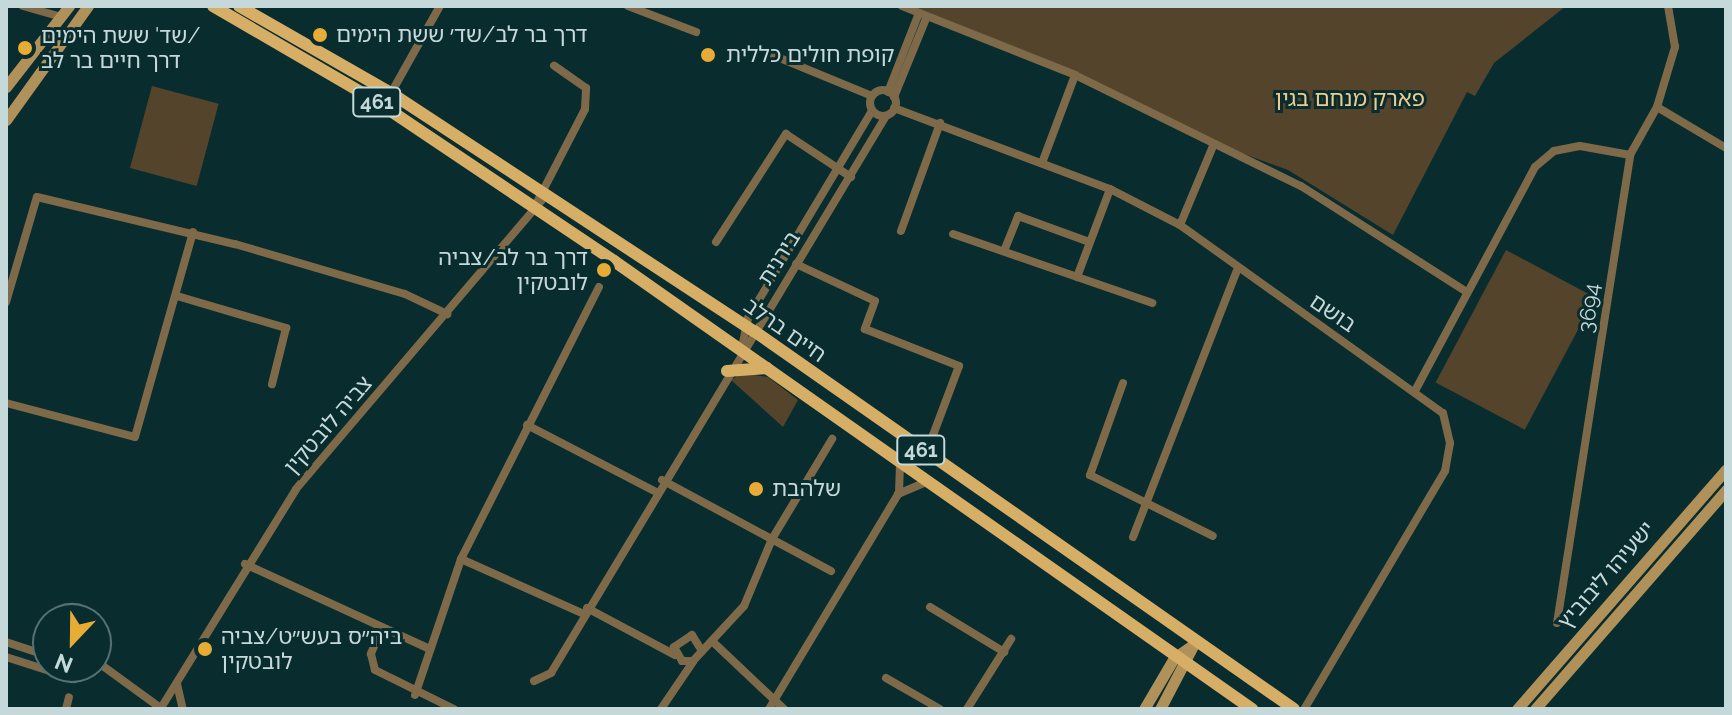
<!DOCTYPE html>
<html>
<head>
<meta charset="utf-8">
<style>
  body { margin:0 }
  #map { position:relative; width:1732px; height:715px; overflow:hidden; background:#092c2e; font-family:Raleway,"Noto Sans Hebrew",sans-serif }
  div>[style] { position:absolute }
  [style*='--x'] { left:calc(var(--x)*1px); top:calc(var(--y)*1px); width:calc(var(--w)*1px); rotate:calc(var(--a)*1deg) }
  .green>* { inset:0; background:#53442b; transform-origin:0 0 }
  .street>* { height:8px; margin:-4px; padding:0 4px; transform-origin:4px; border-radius:4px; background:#7e6a49 }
  .street>.ring { margin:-4px; padding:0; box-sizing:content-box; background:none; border:8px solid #7e6a49; border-radius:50% }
  .secondary>* { height:11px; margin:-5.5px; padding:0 5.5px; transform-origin:5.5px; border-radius:5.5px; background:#b0915a }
  .primary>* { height:12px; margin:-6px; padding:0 6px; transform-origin:6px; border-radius:6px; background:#d7ae66 }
  .dots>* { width:22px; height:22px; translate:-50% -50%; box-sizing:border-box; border:4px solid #092c2e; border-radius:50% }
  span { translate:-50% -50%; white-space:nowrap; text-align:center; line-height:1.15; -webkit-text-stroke:6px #092c2e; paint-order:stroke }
  .shield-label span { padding:2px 6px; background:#092c2e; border:2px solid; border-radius:6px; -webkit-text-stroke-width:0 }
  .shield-label { font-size:20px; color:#c6d9da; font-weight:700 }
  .poi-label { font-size:22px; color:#c6d9da }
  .left { translate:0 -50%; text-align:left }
  .right { translate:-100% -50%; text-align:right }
  .park-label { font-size:22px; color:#efcb8c }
  .street-label { font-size:22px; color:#c6d9da }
  .frame { position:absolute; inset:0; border:8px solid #c6d9da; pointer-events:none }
  .north { position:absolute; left:32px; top:603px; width:80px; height:80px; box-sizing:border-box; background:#092c2e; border:2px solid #557173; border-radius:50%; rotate:202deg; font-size:22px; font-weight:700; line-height:32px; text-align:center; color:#c6d9da }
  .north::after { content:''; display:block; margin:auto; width:28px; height:36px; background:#e6ac36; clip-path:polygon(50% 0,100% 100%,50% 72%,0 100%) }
</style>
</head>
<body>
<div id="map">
  <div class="green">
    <i style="clip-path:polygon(913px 6px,1566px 6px,1494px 63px,1475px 96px,1467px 92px,1393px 235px,1288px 170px,1214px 143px,1077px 72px)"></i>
    <i style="left:152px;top:86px;width:69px;height:85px;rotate:15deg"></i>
    <i style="left:1506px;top:250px;width:101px;height:150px;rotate:28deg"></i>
    <i style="clip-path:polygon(742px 373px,768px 377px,798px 400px,783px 427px,731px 380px)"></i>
  </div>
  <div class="street">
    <i style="--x:23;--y:6;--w:40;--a:16"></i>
    <i style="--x:628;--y:6;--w:73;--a:20.9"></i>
    <i style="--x:902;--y:6;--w:186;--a:21.7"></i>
    <i style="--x:1075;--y:75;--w:252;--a:26.2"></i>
    <i style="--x:1301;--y:186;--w:197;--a:32.6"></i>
    <i style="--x:770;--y:54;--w:110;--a:22.4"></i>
    <i class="ring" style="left:870px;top:90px;width:18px;height:18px"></i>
    <i style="--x:888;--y:92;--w:85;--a:-68.6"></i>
    <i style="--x:894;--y:97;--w:87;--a:-67.8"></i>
    <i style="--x:1657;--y:107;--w:80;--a:30.7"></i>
    <i style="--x:894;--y:108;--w:231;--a:20.6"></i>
    <i style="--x:1110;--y:189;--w:79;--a:27.2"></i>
    <i style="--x:1180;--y:225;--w:323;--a:35.6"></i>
    <i style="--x:1443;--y:413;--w:31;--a:77"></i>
    <i style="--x:1450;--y:443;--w:28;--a:100"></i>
    <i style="--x:1445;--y:471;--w:277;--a:120.6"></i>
    <i style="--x:389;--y:110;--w:15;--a:-86"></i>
    <i style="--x:390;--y:95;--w:102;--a:-60.7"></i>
    <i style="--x:1042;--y:163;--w:94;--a:-69.4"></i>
    <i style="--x:534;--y:208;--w:111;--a:-62.7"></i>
    <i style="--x:585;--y:109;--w:21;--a:-87"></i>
    <i style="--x:586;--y:88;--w:39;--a:-145"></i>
    <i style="--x:1180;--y:225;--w:86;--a:-67.3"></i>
    <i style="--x:901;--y:231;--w:115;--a:-70.1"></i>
    <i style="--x:953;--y:234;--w:211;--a:19.1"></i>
    <i style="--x:716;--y:242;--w:129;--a:-57.1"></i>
    <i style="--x:786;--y:134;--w:78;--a:33.5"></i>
    <i style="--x:1004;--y:251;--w:38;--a:-68"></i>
    <i style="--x:1018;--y:216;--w:76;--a:20.1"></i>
    <i style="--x:796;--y:264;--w:87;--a:25.1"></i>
    <i style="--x:875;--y:301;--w:30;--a:110"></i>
    <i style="--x:865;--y:329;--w:101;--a:21.5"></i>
    <i style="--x:959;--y:366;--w:74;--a:110.6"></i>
    <i style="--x:933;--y:435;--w:21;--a:87"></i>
    <i style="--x:1077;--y:277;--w:94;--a:-69.4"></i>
    <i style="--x:177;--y:296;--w:114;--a:16.4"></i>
    <i style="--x:286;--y:328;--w:58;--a:104"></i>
    <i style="--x:6;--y:302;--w:109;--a:-73.6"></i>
    <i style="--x:37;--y:197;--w:204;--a:13.4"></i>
    <i style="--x:235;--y:244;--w:177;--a:16.4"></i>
    <i style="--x:405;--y:294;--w:47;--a:25.5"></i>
    <i style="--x:742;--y:347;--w:30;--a:-78"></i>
    <i style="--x:748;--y:318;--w:241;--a:-59.1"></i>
    <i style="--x:1123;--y:383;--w:98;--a:109.7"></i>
    <i style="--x:1090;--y:475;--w:137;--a:26.4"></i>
    <i style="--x:1416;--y:389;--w:252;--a:-61.8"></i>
    <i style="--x:1535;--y:167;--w:25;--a:-40"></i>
    <i style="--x:1554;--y:151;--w:26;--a:-11"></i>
    <i style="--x:1580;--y:146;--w:51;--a:10.2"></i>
    <i style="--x:6;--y:403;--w:133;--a:14.8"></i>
    <i style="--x:135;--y:437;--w:213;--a:-74.2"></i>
    <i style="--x:527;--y:425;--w:145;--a:27.4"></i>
    <i style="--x:662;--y:480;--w:192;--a:28.3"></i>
    <i style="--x:899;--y:493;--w:30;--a:-88"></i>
    <i style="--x:1133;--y:537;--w:289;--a:-68.7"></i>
    <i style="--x:461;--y:559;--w:135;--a:24.1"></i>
    <i style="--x:245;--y:564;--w:204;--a:24.7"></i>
    <i style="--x:930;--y:607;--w:87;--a:31.3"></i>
    <i style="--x:587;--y:608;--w:100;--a:28.1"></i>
    <i style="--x:1557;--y:623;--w:474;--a:-81.1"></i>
    <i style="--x:1630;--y:155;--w:55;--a:-60.6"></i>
    <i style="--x:1657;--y:107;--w:63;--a:-73.3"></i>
    <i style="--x:1675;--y:47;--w:42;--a:-99.7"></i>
    <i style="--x:381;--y:630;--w:26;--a:113"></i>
    <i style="--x:371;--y:654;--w:16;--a:76"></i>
    <i style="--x:375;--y:670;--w:88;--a:26.3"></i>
    <i style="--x:712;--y:641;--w:99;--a:43.4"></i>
    <i style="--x:6;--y:642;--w:44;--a:18.4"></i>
    <i style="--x:702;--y:651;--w:19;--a:-122"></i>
    <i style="--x:692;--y:635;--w:22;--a:146"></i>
    <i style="--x:674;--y:647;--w:16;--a:60"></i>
    <i style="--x:682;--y:661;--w:11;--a:0"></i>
    <i style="--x:693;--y:661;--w:75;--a:-47.2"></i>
    <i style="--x:744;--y:606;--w:73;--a:-67.3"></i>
    <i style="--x:772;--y:539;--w:117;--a:-59"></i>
    <i style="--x:6;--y:657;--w:72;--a:17.7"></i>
    <i style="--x:75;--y:679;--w:22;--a:-34"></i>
    <i style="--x:96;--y:661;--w:82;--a:36"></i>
    <i style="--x:886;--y:678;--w:62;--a:29.9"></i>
    <i style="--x:534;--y:681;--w:19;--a:-25"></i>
    <i style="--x:551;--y:673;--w:650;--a:-58.98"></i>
    <i style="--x:177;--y:684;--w:26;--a:77"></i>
    <i style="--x:415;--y:695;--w:144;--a:-71.3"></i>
    <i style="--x:461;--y:559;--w:305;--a:-63.1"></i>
    <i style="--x:161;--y:708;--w:257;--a:-58.3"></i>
    <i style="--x:296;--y:489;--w:386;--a:-49.6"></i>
    <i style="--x:66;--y:709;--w:12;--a:-76"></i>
    <i style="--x:661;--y:709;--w:57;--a:-55.8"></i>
    <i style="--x:769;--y:709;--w:251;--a:-59"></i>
    <i style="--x:898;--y:494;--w:30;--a:-23"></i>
    <i style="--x:967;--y:709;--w:83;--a:-57.8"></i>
  </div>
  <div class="secondary">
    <i style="--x:6;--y:87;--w:103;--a:-52.1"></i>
    <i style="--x:6;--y:120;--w:140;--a:-54.3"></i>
    <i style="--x:1144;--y:709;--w:59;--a:-59.5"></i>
    <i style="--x:1174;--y:658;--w:24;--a:-35"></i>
    <i style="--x:1160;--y:709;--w:73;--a:-62.4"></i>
    <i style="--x:1517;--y:709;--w:318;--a:-48.9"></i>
    <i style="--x:1535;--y:709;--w:291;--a:-48.9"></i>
  </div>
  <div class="primary">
    <i style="--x:213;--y:6;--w:189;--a:30.2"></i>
    <i style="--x:376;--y:101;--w:287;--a:33.9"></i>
    <i style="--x:614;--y:261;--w:780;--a:35.08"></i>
    <i style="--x:239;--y:6;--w:175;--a:29.8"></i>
    <i style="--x:391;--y:93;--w:434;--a:33.3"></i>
    <i style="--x:754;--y:331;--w:659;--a:34.99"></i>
    <i style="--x:727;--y:371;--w:40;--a:-4.3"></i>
  </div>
  <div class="dots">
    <i style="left:320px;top:35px;background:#e6ac36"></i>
    <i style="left:25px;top:48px;background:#e6ac36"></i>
    <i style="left:708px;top:55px;background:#e6ac36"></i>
    <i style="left:604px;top:270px;background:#e6ac36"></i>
    <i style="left:756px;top:489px;background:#e6ac36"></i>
    <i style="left:205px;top:649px;background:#e6ac36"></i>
  </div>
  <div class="shield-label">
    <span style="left:377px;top:102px">461</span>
    <span style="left:921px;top:450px">461</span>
  </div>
  <div class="poi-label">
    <span class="left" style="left:41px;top:48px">שד' ששת הימים/<br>דרך חיים בר לב</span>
    <span class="left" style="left:336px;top:35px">דרך בר לב/שד׳ ששת הימים</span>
    <span class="left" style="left:726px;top:55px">קופת חולים כללית</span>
    <span class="right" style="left:588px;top:270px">דרך בר לב/צביה<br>לובטקין</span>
    <span class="left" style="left:772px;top:489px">שלהבת</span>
    <span class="left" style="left:221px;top:649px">ביה״ס בעש״ט/צביה<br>לובטקין</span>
  </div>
  <div class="park-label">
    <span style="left:1350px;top:99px">פארק מנחם בגין</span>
  </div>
  <div class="street-label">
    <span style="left:779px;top:258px;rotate:-58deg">בירנית</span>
    <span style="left:1589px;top:308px;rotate:-82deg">3694</span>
    <span style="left:1333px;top:313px;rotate:34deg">בושם</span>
    <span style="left:785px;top:330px;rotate:35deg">חיים ברלב</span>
    <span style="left:328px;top:425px;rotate:-49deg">צביה לובטקין</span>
    <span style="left:1606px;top:575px;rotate:-49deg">ישעיהו ליבוביץ</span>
  </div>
  <div class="frame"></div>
  <div class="north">N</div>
</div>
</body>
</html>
